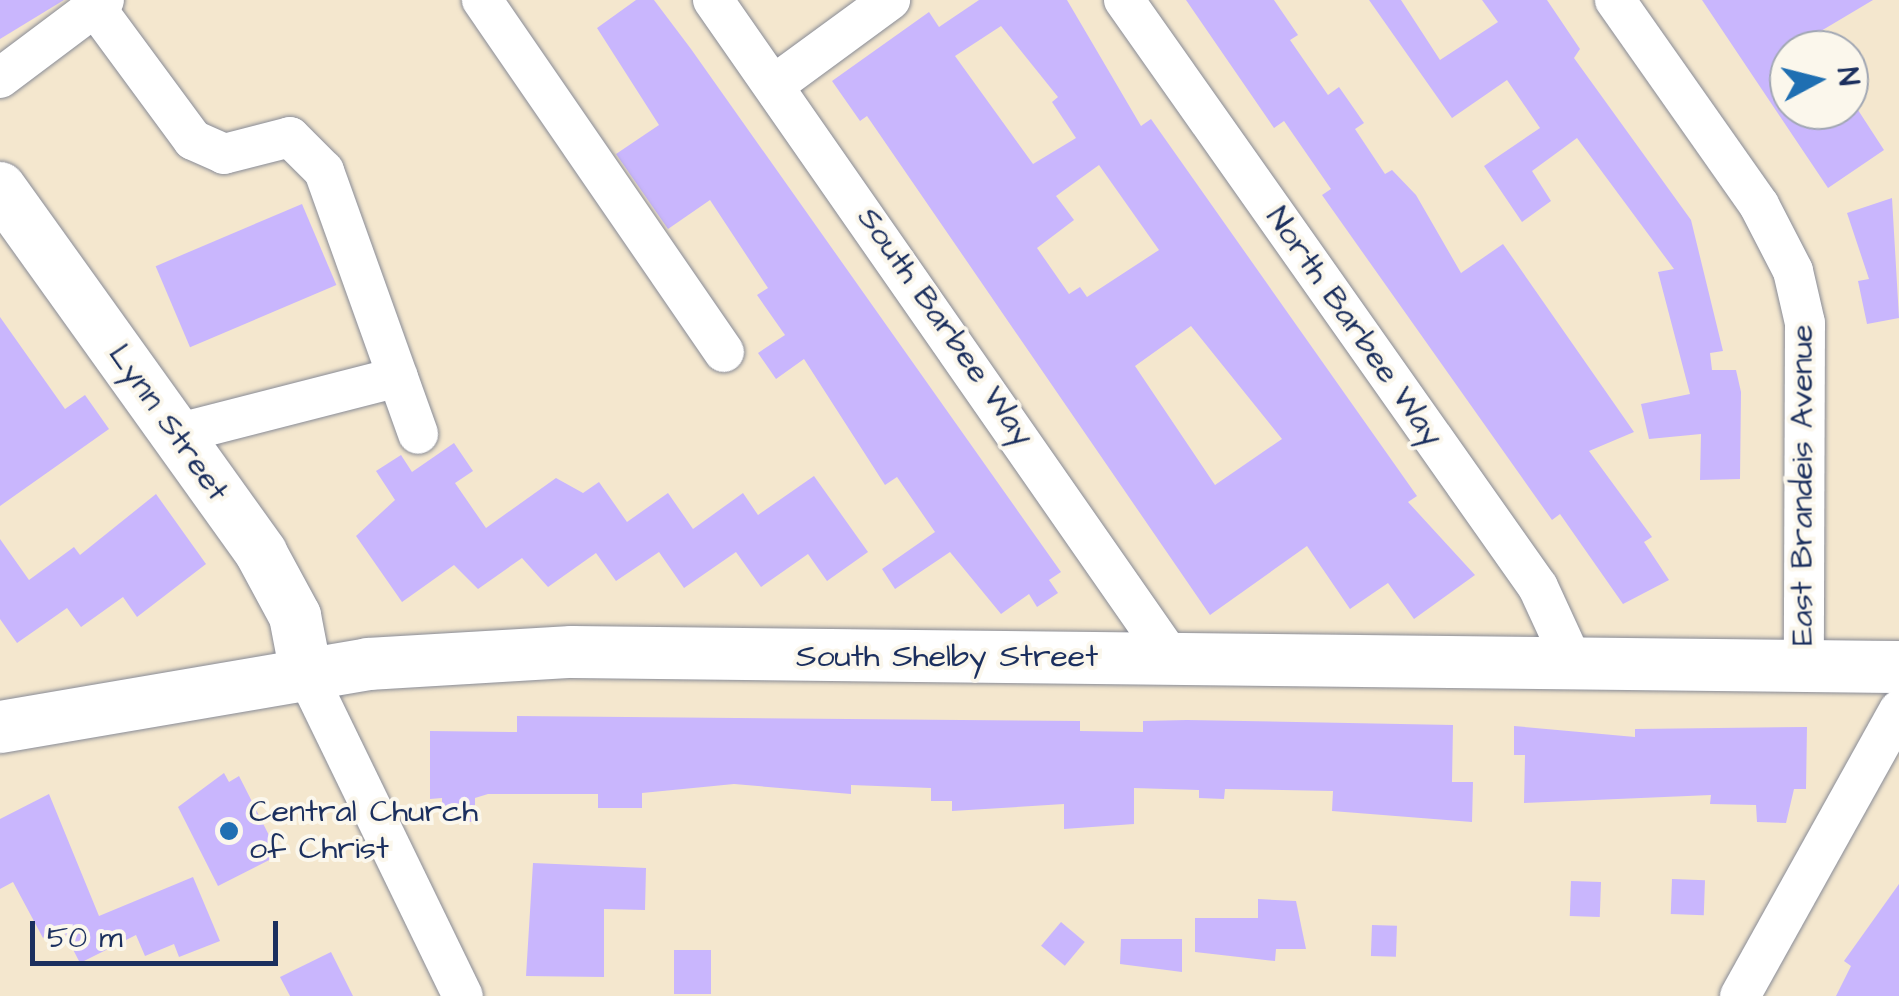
<!DOCTYPE html>
<html>
<head>
<meta charset="utf-8">
<style>
  body { margin:0 }
  #map { position:relative; width:1899px; height:996px; overflow:hidden; background:#f4e7ce; font-family:"Architects Daughter",sans-serif }
  div>[style] { position:absolute }
  [style*='--x'] { left:calc(var(--x)*1px); top:calc(var(--y)*1px); width:calc(var(--w)*1px); rotate:calc(var(--a)*1deg) }
  .building>* { inset:0; background:#c9b6fd; transform-origin:0 0 }
  .roads { filter:drop-shadow(0 0 2px #888b96) drop-shadow(0 0 2px #888b96) }
  .minor>* { height:40px; margin:-20px; padding:0 20px; transform-origin:20px; border-radius:20px; background:#fff }
  .major>* { height:52px; margin:-26px; padding:0 26px; transform-origin:26px; border-radius:26px; background:#fff }
  .dots>* { width:28px; height:28px; translate:-50% -50%; box-sizing:border-box; border:5px solid #fbf7ec; border-radius:50% }
  span { translate:-50% -50%; white-space:nowrap; text-align:center; line-height:1.15; -webkit-text-stroke:8px #fbf7ec; paint-order:stroke }
  .street-label { font-size:32px; color:#1b2f5e }
  .poi-label { font-size:32px; color:#1b2f5e }
  .left { translate:0 -50%; text-align:left }
  .north { position:absolute; left:1769px; top:30px; width:100px; height:100px; box-sizing:border-box; background:#fbf7ec; border:2px solid #a1a7b3; border-radius:50%; rotate:83deg; font-size:28px; font-weight:700; line-height:40px; text-align:center; color:#1b2f5e }
  .north::after { content:''; display:block; margin:auto; width:35px; height:45px; background:#1f6fb2; clip-path:polygon(50% 0,100% 100%,50% 72%,0 100%) }
  .scale { position:absolute; left:30px; top:921px; width:248px; height:45px; box-sizing:border-box; border:5px solid #1b2f5e; border-top:0; padding-left:12px; font-size:30px; line-height:35px; white-space:nowrap; color:#1b2f5e; -webkit-text-stroke:8px #fbf7ec; paint-order:stroke }
</style>
</head>
<body>
<div id="map">
  <div class="building">
    <i style="clip-path:polygon(0 0,64px 0,0 39px)"></i>
    <i style="clip-path:polygon(636px 0,654px 0,691px 49px,1061px 572px,1049px 580px,1058px 593px,1037px 607px,1029px 594px,1001px 614px,950px 552px,895px 589px,882px 569px,935px 532px,897px 477px,885px 485px,804px 359px,776px 379px,758px 353px,785px 335px,757px 295px,768px 288px,710px 200px,668px 229px,616px 154px,659px 125px,597px 28px)"></i>
    <i style="clip-path:polygon(evenodd,979px 0,1067px 0,1141px 126px,1151px 119px,1417px 496px,1408px 502px,1475px 575px,1414px 619px,1388px 583px,1350px 609px,1307px 546px,1210px 615px,867px 116px,860px 121px,832px 81px,929px 12px,939px 27px,979px 0,1001px 26px,1058px 97px,1052px 102px,1076px 138px,1033px 164px,955px 56px,1001px 26px,979px 0,1099px 165px,1159px 250px,1087px 297px,1080px 287px,1069px 294px,1037px 248px,1074px 220px,1056px 196px,1099px 165px,979px 0,1191px 326px,1282px 439px,1215px 485px,1135px 366px,1191px 326px)"></i>
    <i style="clip-path:polygon(1186px 0,1274px 0,1298px 35px,1290px 40px,1328px 95px,1339px 87px,1364px 123px,1355px 129px,1385px 174px,1392px 170px,1416px 195px,1461px 273px,1503px 244px,1634px 432px,1589px 451px,1652px 537px,1644px 542px,1669px 580px,1623px 604px,1560px 514px,1552px 520px,1322px 195px,1331px 189px,1284px 121px,1274px 128px)"></i>
    <i style="clip-path:polygon(1369px 0,1401px 0,1440px 60px,1498px 22px,1482px 0,1547px 0,1580px 49px,1574px 58px,1691px 220px,1723px 351px,1710px 353px,1712px 370px,1736px 370px,1741px 392px,1740px 479px,1700px 480px,1701px 434px,1649px 439px,1641px 404px,1690px 394px,1658px 272px,1674px 269px,1577px 138px,1532px 171px,1551px 201px,1522px 222px,1484px 166px,1540px 128px,1507px 80px,1452px 118px)"></i>
    <i style="clip-path:polygon(1702px 0,1873px 0,1789px 50px,1789px 110px,1858px 110px,1884px 150px,1828px 188px)"></i>
    <i style="clip-path:polygon(1892px 198px,1899px 318px,1867px 324px,1858px 281px,1869px 279px,1847px 213px)"></i>
    <i style="left:302px;top:204px;width:88px;height:159px;rotate:67deg"></i>
    <i style="clip-path:polygon(0 317px,65px 409px,85px 395px,109px 429px,0 506px)"></i>
    <i style="clip-path:polygon(454px 443px,473px 471px,455px 483px,486px 528px,556px 478px,583px 493px,599px 482px,627px 522px,668px 493px,693px 529px,743px 493px,758px 515px,814px 476px,868px 552px,827px 581px,808px 554px,761px 587px,736px 552px,684px 588px,659px 552px,616px 581px,596px 553px,548px 587px,522px 558px,478px 589px,454px 565px,402px 602px,356px 536px,395px 500px,376px 471px,401px 455px,412px 472px)"></i>
    <i style="clip-path:polygon(156px 494px,206px 564px,137px 617px,123px 597px,81px 627px,67px 608px,17px 643px,0 619px,0 539px,29px 580px,74px 547px,80px 555px)"></i>
    <i style="clip-path:polygon(517px 716px,1080px 721px,1080px 731px,1143px 732px,1143px 721px,1187px 720px,1453px 725px,1452px 782px,1473px 782px,1472px 822px,1332px 811px,1333px 791px,1225px 789px,1224px 799px,1199px 798px,1199px 790px,1134px 788px,1134px 824px,1064px 829px,1064px 804px,952px 811px,952px 801px,931px 801px,931px 788px,851px 785px,851px 794px,734px 784px,642px 793px,642px 808px,598px 808px,598px 794px,488px 794px,475px 798px,475px 822px,442px 821px,442px 798px,430px 799px,430px 731px,517px 732px)"></i>
    <i style="clip-path:polygon(1514px 726px,1635px 737px,1635px 729px,1807px 727px,1806px 789px,1794px 789px,1786px 823px,1757px 822px,1756px 805px,1710px 804px,1711px 795px,1524px 803px,1525px 755px,1514px 755px)"></i>
    <i style="clip-path:polygon(224px 773px,229px 782px,239px 776px,279px 855px,218px 886px,178px 807px)"></i>
    <i style="clip-path:polygon(49px 794px,99px 916px,193px 877px,220px 941px,179px 957px,174px 944px,145px 956px,136px 935px,80px 963px,62px 928px,43px 938px,13px 882px,0 889px,0 819px)"></i>
    <i style="clip-path:polygon(533px 863px,646px 868px,645px 910px,604px 909px,604px 977px,526px 976px)"></i>
    <i style="left:1672px;top:879px;width:33px;height:35px;rotate:2deg"></i>
    <i style="left:1571px;top:881px;width:30px;height:35px;rotate:2deg"></i>
    <i style="clip-path:polygon(1899px 884px,1899px 996px,1836px 996px,1851px 966px,1844px 961px)"></i>
    <i style="clip-path:polygon(1258px 899px,1296px 901px,1306px 949px,1276px 949px,1275px 961px,1195px 952px,1195px 918px,1258px 918px)"></i>
    <i style="left:1061px;top:922px;width:31px;height:31px;rotate:40deg"></i>
    <i style="left:1372px;top:925px;width:25px;height:31px;rotate:2deg"></i>
    <i style="clip-path:polygon(1121px 939px,1182px 939px,1182px 972px,1120px 964px)"></i>
    <i style="left:674px;top:950px;width:37px;height:44px"></i>
    <i style="clip-path:polygon(331px 952px,353px 996px,290px 996px,280px 977px)"></i>
  </div>
  <div class="roads">
    <div class="minor">
      <i style="--x:482;--y:0;--w:427;--a:55.5"></i>
      <i style="--x:713;--y:0;--w:802;--a:55.16"></i>
      <i style="--x:1124;--y:0;--w:718;--a:54.81"></i>
      <i style="--x:1538;--y:587;--w:81;--a:65.3"></i>
      <i style="--x:1615;--y:0;--w:251;--a:54.9"></i>
      <i style="--x:1759;--y:205;--w:74;--a:62.7"></i>
      <i style="--x:1793;--y:271;--w:53;--a:77"></i>
      <i style="--x:1805;--y:323;--w:342;--a:90.2"></i>
      <i style="--x:95;--y:7;--w:165;--a:53.6"></i>
      <i style="--x:193;--y:140;--w:34;--a:24"></i>
      <i style="--x:224;--y:154;--w:68;--a:-14.4"></i>
      <i style="--x:290;--y:137;--w:48;--a:45"></i>
      <i style="--x:324;--y:171;--w:279;--a:70.3"></i>
      <i style="--x:0;--y:78;--w:130;--a:-36.9"></i>
      <i style="--x:774;--y:85;--w:144;--a:-36.2"></i>
      <i style="--x:176;--y:434;--w:229;--a:-14.4"></i>
      <i style="--x:306;--y:673;--w:359;--a:64.1"></i>
      <i style="--x:1740;--y:996;--w:327;--a:-60.9"></i>
    </div>
    <div class="major">
      <i style="--x:0;--y:188;--w:449;--a:54.4"></i>
      <i style="--x:261;--y:553;--w:72;--a:61.6"></i>
      <i style="--x:295;--y:616;--w:58;--a:79.1"></i>
      <i style="--x:0;--y:727;--w:373;--a:-9.7"></i>
      <i style="--x:368;--y:664;--w:204;--a:-3.4"></i>
      <i style="--x:572;--y:652;--w:1327;--a:0.65"></i>
    </div>
  </div>
  <div class="dots">
    <i style="left:229px;top:831px;background:#1f6fb2"></i>
  </div>
  <div class="street-label">
    <span style="left:945px;top:327px;rotate:55deg">South Barbee Way</span>
    <span style="left:1354px;top:327px;rotate:55deg">North Barbee Way</span>
    <span style="left:168px;top:423px;rotate:55deg">Lynn Street</span>
    <span style="left:1803px;top:485px;rotate:-90deg">East Brandeis Avenue</span>
    <span style="left:947px;top:657px">South Shelby Street</span>
  </div>
  <div class="poi-label">
    <span class="left" style="left:249px;top:831px">Central Church<br>of Christ</span>
  </div>
  <div class="north">N</div>
  <div class="scale">50 m</div>
</div>
</body>
</html>
